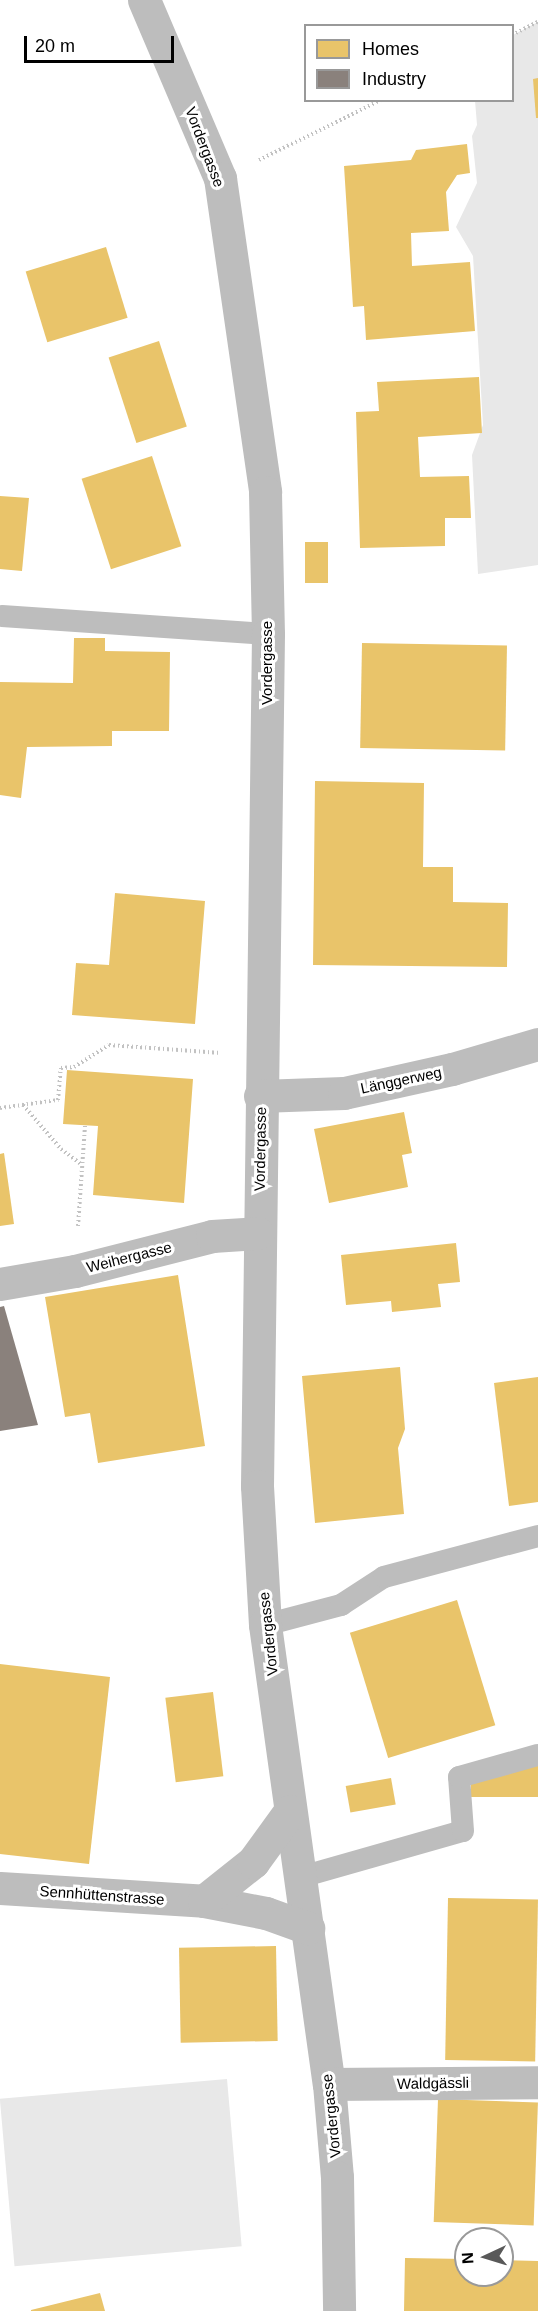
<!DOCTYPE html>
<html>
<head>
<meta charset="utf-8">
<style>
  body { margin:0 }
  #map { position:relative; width:538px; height:2311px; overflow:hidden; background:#fff; font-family:Helvetica,sans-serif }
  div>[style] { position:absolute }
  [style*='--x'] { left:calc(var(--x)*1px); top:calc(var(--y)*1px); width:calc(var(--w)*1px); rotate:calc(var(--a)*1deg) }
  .green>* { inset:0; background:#e8e8e8; transform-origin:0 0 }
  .homes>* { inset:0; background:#e9c46a; transform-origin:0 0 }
  .industry>* { inset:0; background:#8a817c }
  .path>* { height:4px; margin-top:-2px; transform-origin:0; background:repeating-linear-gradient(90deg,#c2c2c2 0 1.5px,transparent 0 4.5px) }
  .service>* { height:22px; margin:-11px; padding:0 11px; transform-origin:11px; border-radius:11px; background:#bdbdbd }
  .minor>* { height:33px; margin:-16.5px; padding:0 16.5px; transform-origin:16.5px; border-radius:16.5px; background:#bdbdbd }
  span { translate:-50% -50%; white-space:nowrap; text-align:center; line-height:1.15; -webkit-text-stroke:6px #fff; paint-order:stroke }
  .street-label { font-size:15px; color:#000 }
  .legend { position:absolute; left:304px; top:24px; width:210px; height:78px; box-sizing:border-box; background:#fff; border:2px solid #999; margin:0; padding:8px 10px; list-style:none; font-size:18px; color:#000 }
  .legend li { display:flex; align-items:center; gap:12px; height:30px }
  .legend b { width:30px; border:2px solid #999 }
  .north { position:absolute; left:454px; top:2227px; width:60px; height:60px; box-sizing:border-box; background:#fff; border:2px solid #999; border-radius:50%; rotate:266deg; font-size:16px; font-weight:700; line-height:24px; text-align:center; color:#000 }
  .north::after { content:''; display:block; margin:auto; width:21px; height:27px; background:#595959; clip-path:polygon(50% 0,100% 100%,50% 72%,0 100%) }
  .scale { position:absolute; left:24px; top:36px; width:150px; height:27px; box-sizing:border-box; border:3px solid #000; border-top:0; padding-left:8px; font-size:18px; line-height:21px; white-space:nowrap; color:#000; -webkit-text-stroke:4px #fff; paint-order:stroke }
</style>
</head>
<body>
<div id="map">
  <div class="green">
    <i style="clip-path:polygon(538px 22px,538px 565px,478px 574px,472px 455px,483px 425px,473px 256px,456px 227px,477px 183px,472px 136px,477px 125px,475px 101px,512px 100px,513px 35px)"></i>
    <i style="left:227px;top:2079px;width:168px;height:228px;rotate:85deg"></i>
  </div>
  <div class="homes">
    <i style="clip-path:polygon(538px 78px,538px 118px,536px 118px,533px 79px)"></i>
    <i style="clip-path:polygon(467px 144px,470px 173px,457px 175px,446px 192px,449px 231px,411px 233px,412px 266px,470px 262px,475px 331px,366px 340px,364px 306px,353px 307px,344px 166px,411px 160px,416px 150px)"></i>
    <i style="left:106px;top:247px;width:74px;height:84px;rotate:73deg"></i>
    <i style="left:159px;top:341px;width:90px;height:53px;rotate:72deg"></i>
    <i style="clip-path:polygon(479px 377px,482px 433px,418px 437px,420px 477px,469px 476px,471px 518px,445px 518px,445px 546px,360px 548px,356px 412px,379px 411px,377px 382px)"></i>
    <i style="left:152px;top:456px;width:95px;height:74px;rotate:72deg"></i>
    <i style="clip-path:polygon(0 496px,29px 498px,22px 571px,0 569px)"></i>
    <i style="left:305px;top:542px;width:23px;height:41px"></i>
    <i style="clip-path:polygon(74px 638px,105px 638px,105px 651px,170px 652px,169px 731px,112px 731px,112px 746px,27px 747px,21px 798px,0 795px,0 682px,73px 683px)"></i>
    <i style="left:362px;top:643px;width:145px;height:105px;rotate:1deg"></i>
    <i style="clip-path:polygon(315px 781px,424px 783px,423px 867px,453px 867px,453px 902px,508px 903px,507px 967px,313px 965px)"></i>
    <i style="clip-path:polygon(115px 893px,205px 901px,195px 1024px,72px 1015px,76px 963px,109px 965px)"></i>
    <i style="clip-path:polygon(67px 1070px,193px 1079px,184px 1203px,93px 1195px,98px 1126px,63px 1124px)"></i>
    <i style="clip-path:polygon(404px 1112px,412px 1153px,402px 1155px,408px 1187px,329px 1203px,314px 1129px)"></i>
    <i style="clip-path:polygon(4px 1153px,14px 1224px,0 1226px,0 1154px)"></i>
    <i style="clip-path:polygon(456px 1243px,460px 1282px,438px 1284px,441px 1307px,392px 1312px,391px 1301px,346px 1305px,341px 1255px)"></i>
    <i style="clip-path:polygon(178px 1275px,205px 1446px,98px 1463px,90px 1413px,65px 1417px,45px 1297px)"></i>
    <i style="clip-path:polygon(400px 1367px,405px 1429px,398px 1448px,404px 1514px,315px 1523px,302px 1376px)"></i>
    <i style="clip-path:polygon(538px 1377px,538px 1502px,509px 1506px,494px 1383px)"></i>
    <i style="left:457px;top:1600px;width:131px;height:112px;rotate:73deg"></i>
    <i style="clip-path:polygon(0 1664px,110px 1677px,89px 1864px,0 1854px)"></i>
    <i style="left:213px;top:1692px;width:85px;height:48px;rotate:83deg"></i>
    <i style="left:538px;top:1765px;width:32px;height:67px;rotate:90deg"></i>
    <i style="left:391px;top:1778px;width:27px;height:46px;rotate:80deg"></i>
    <i style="left:448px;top:1898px;width:90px;height:162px;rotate:1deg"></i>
    <i style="left:276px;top:1946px;width:95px;height:97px;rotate:89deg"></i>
    <i style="left:438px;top:2099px;width:100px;height:123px;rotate:2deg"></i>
    <i style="clip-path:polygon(405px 2258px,466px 2259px,466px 2275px,502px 2275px,502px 2260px,538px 2261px,538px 2311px,404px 2311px)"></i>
    <i style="clip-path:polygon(100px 2293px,105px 2311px,31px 2311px,31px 2310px)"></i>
  </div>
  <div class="industry">
    <i style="clip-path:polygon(4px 1306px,38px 1425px,0 1431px,0 1307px)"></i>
  </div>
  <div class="path">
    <i style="--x:512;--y:35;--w:29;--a:-27"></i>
    <i style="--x:259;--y:160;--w:136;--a:-26.2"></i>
    <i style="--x:23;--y:1105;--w:58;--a:49.2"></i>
    <i style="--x:61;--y:1149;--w:25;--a:37"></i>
    <i style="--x:0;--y:1108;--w:59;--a:-7.9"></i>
    <i style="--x:58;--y:1100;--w:32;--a:-85"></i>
    <i style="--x:61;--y:1068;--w:13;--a:-4"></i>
    <i style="--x:74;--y:1067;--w:41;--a:-32.2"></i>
    <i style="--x:109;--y:1045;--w:112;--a:4.1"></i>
    <i style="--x:78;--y:1226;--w:101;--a:-86"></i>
  </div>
  <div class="service">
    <i style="--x:2;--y:616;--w:267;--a:3.9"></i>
    <i style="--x:265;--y:1625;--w:79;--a:-14.7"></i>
    <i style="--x:341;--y:1605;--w:51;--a:-33.1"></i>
    <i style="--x:384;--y:1577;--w:159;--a:-14.9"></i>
    <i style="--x:301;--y:1877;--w:168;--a:-15.9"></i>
    <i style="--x:463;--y:1831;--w:54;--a:-94.2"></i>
    <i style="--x:459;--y:1777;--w:82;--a:-15.6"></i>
  </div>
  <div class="minor">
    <i style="--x:144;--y:0;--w:194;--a:66.9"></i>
    <i style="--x:220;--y:178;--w:317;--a:81.8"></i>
    <i style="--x:265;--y:492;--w:142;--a:88.8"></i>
    <i style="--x:268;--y:634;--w:852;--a:90.74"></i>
    <i style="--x:257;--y:1486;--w:139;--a:86.7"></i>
    <i style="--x:265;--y:1625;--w:463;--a:82.1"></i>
    <i style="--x:329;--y:2084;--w:93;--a:85.1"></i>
    <i style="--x:337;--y:2177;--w:134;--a:89.1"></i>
    <i style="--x:260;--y:1096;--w:84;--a:-2"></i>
    <i style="--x:344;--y:1093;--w:111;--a:-12.5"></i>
    <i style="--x:452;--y:1069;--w:90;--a:-16.2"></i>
    <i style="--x:0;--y:1284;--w:76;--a:-9.8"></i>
    <i style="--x:75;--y:1271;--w:141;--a:-14.3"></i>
    <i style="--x:212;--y:1236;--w:46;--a:-3.7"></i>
    <i style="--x:0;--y:1888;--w:204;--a:3.6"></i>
    <i style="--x:204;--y:1901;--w:63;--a:11"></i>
    <i style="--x:266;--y:1913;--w:45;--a:19.7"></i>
    <i style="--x:204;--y:1901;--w:63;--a:-38.5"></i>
    <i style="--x:253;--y:1862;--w:63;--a:-54"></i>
    <i style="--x:329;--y:2084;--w:209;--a:-0.5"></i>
  </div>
  <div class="street-label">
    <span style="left:205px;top:147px;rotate:69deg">Vordergasse</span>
    <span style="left:267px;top:663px;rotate:-90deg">Vordergasse</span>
    <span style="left:401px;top:1080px;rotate:-12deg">Länggerweg</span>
    <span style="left:260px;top:1149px;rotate:-89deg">Vordergasse</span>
    <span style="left:129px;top:1257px;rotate:-14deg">Weihergasse</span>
    <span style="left:268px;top:1634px;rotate:-96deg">Vordergasse</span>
    <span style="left:102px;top:1895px;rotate:4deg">Sennhüttenstrasse</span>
    <span style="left:433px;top:2083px;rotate:-1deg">Waldgässli</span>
    <span style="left:331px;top:2116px;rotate:-96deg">Vordergasse</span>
  </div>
  <ul class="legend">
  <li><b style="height:16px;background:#e9c46a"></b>Homes</li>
  <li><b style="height:16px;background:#8a817c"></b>Industry</li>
  </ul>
  <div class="north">N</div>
  <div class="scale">20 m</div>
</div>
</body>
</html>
